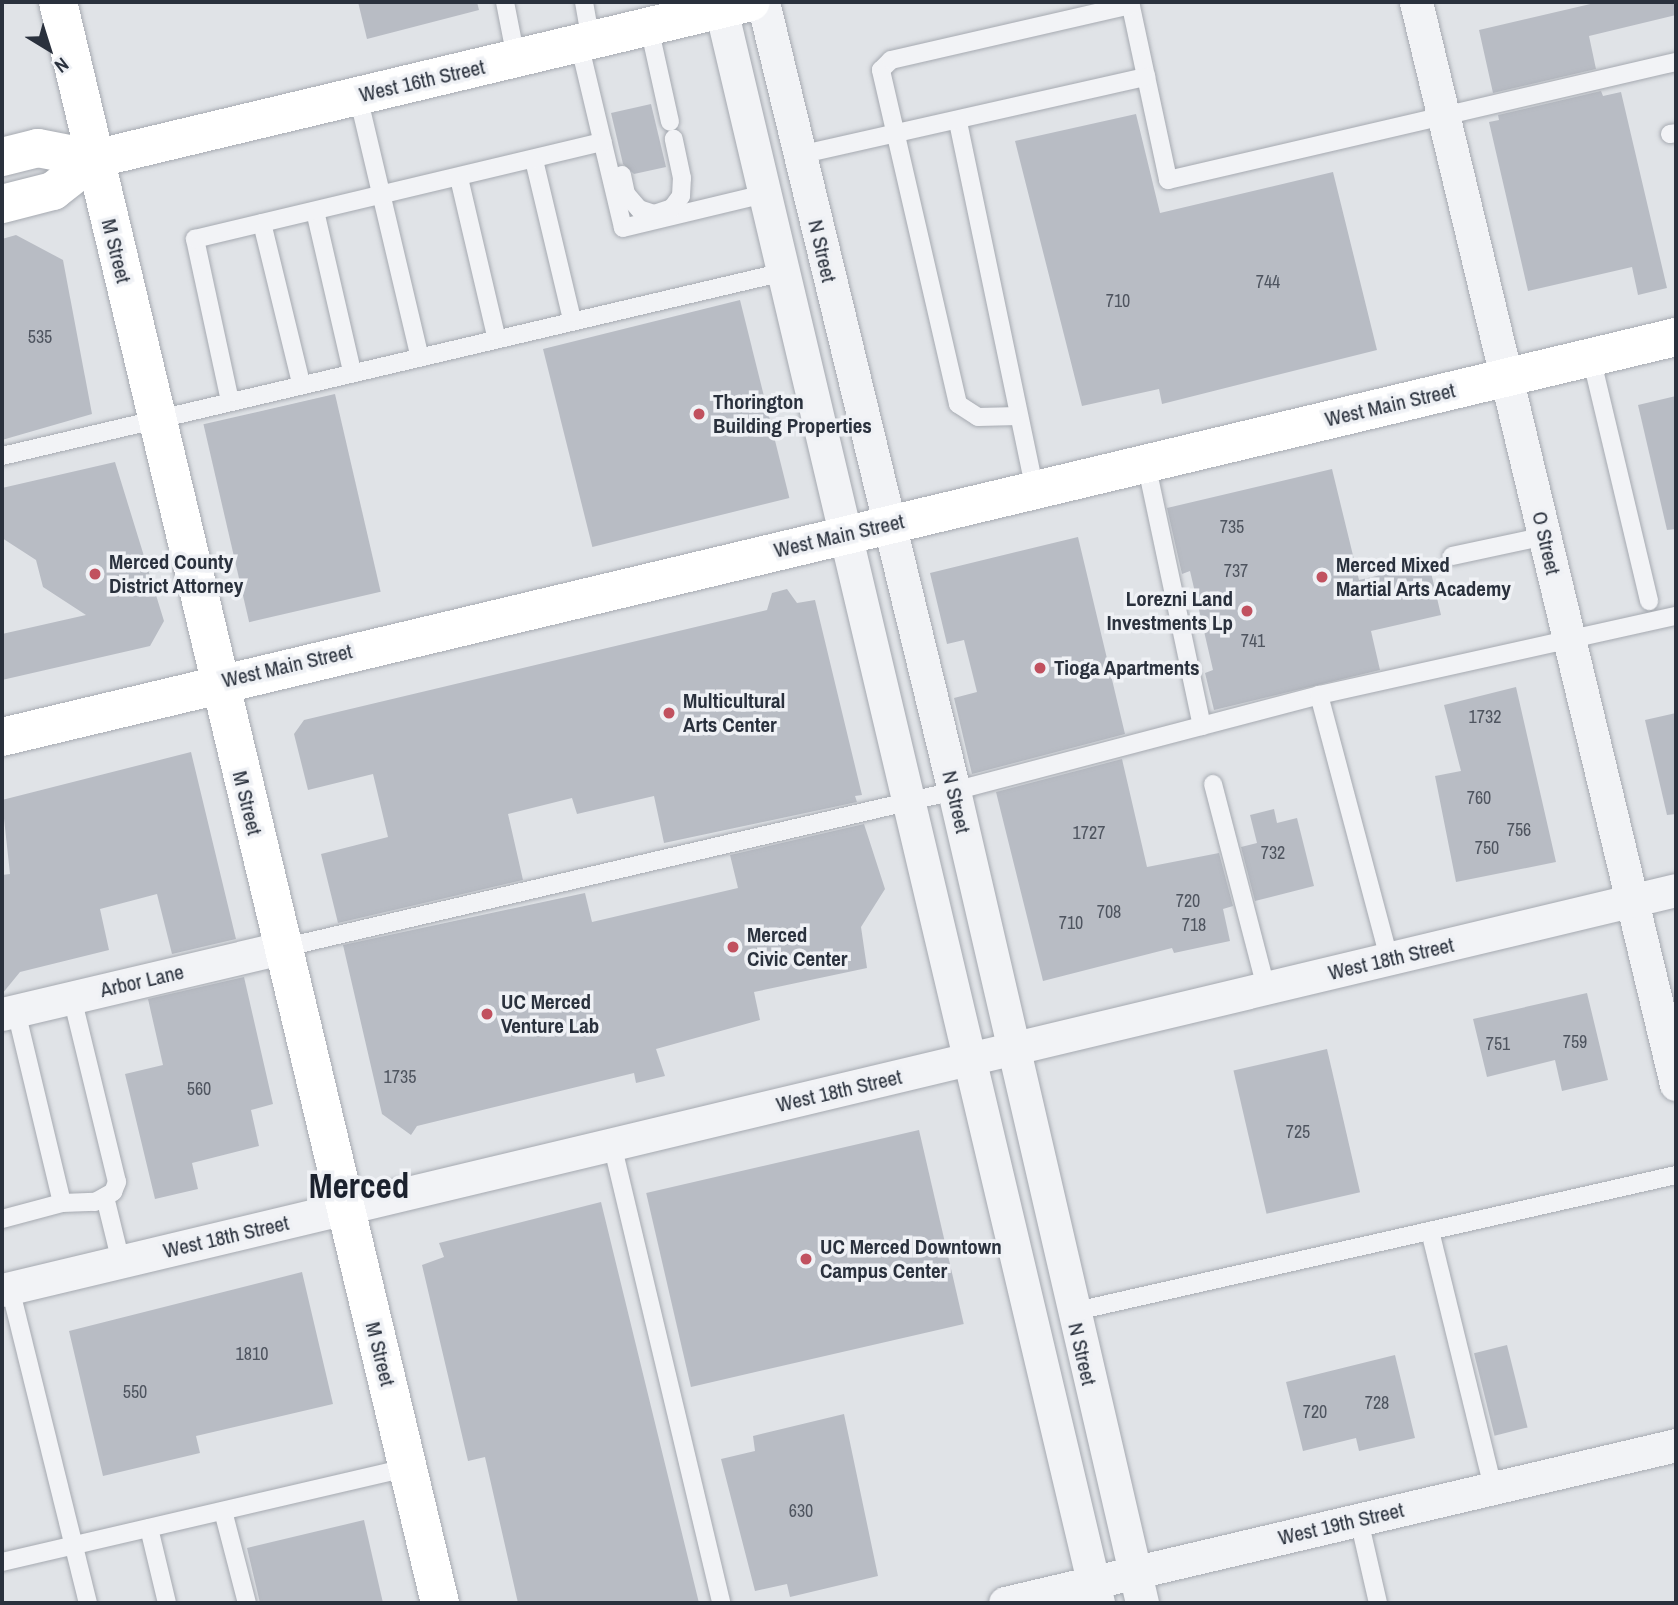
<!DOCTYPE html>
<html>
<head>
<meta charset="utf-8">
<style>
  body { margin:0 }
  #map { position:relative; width:1678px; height:1605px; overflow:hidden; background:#e0e3e7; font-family:"Archivo Narrow",sans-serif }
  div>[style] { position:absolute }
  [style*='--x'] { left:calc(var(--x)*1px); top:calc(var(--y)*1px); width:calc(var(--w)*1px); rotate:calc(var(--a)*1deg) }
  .building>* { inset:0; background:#b8bcc4; transform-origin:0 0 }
  .roads { filter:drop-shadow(0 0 2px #a6aab1) drop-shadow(0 0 2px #a6aab1) }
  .lane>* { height:18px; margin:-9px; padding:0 9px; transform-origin:9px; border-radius:9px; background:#f2f3f6 }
  .street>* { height:33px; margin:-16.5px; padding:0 16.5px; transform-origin:16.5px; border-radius:16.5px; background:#f2f3f6 }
  .secondary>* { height:38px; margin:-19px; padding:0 19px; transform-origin:19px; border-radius:19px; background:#fff }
  .primary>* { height:38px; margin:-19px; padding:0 19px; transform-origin:19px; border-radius:19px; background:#fff }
  .dots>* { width:19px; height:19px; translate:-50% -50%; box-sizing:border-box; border:4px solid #eff1f5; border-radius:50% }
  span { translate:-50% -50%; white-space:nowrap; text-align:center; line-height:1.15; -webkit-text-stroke:7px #eff1f5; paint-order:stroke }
  .number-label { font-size:18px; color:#4e545f }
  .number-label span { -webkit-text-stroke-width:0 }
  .street-label { font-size:21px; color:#2a313d }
  .poi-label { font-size:21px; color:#2a313d; font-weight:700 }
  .left { translate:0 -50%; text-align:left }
  .right { translate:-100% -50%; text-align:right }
  .town-label { font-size:35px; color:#1c222e; font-weight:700 }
  .frame { position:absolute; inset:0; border:4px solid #2a313d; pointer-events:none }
  .north { position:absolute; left:14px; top:14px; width:70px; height:70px; -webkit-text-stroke:5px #eff1f5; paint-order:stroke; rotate:142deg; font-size:19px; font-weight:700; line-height:28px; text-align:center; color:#2a313d }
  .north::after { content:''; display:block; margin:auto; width:24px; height:32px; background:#2a313d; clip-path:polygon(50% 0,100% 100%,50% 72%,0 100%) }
</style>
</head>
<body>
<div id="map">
  <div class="building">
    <i style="clip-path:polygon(358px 2px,477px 2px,479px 10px,367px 39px)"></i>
    <i style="clip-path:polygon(1599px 2px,1676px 2px,1676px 15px,1589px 36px,1596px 69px,1493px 93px,1479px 30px)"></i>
    <i style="clip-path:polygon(1601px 91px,1603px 96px,1621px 92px,1667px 288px,1638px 295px,1632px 267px,1528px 291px,1489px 122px,1499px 120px,1498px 115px)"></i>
    <i style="clip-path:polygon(651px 104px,666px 167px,634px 174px,623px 164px,611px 113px)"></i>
    <i style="clip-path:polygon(1136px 114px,1160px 213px,1333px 172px,1377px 350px,1162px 404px,1159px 389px,1082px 406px,1015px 141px)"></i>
    <i style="clip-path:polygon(16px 235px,63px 260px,92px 414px,2px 440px,2px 239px)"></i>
    <i style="left:740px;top:300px;width:204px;height:203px;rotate:76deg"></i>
    <i style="left:335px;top:394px;width:203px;height:135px;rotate:77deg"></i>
    <i style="clip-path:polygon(1676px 396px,1676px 529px,1667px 530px,1638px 405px)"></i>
    <i style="clip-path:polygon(115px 462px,164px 621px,150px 646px,2px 680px,2px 634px,86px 615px,43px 587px,36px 560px,2px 538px,2px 488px)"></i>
    <i style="clip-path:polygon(1332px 469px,1359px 580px,1429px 564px,1441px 615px,1371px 631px,1380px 670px,1214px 710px,1205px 673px,1213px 670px,1190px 571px,1182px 574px,1167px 508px)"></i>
    <i style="clip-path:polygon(1078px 537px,1125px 734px,972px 774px,954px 698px,977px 692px,964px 640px,947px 644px,930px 573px)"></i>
    <i style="clip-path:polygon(787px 589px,797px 603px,815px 600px,862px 795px,855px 796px,857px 802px,664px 843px,654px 796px,577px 814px,572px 798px,508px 814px,523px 880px,338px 923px,321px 854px,388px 837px,373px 774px,308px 790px,294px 734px,304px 720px,767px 610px,772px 593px)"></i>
    <i style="clip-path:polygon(1516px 687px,1556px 862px,1456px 882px,1435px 776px,1461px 771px,1444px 705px)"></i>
    <i style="clip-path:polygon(1676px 713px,1676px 814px,1667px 815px,1645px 720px)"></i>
    <i style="clip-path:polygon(191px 752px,236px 939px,172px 954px,157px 894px,100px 909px,109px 950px,20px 972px,2px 994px,2px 875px,10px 874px,2px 800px)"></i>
    <i style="clip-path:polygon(1122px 759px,1147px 867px,1219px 853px,1233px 906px,1223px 909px,1230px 941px,1174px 953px,1172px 948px,1043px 981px,996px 792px)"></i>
    <i style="clip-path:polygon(1274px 809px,1277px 823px,1297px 818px,1314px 886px,1255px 901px,1241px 847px,1257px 843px,1250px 815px)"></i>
    <i style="clip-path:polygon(864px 824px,885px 889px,861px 927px,867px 968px,754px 992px,760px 1020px,656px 1049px,665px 1076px,636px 1083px,634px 1073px,417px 1126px,411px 1135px,382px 1114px,343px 945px,585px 893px,592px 922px,738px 888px,730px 855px)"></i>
    <i style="clip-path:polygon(244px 977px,273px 1104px,251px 1110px,259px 1146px,192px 1163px,198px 1189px,155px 1199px,125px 1074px,163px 1065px,148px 999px)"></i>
    <i style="clip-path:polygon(1587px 993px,1608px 1080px,1562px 1091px,1555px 1060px,1487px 1077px,1473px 1019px)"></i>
    <i style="left:1327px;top:1049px;width:147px;height:96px;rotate:77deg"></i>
    <i style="left:919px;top:1130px;width:199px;height:280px;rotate:77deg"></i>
    <i style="clip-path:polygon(601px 1202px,699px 1603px,518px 1603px,485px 1457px,468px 1461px,422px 1265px,444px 1257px,439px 1243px)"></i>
    <i style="clip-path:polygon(302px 1272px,333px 1404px,196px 1436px,200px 1453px,103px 1476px,69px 1331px)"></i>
    <i style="left:1507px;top:1345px;width:85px;height:34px;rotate:76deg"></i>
    <i style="clip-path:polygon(1395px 1355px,1415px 1438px,1359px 1451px,1356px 1438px,1303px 1451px,1286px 1382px)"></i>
    <i style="clip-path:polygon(844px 1414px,878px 1576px,790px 1597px,787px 1584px,755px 1591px,721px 1459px,755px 1451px,753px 1436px)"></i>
    <i style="clip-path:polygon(364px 1520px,383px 1603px,260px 1603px,247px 1548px)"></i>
  </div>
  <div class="roads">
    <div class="lane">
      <i style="--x:505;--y:2;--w:57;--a:78.9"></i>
      <i style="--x:584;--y:2;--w:39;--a:80"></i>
      <i style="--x:1130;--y:2;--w:182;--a:77.9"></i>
      <i style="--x:1168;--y:180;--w:522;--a:-13.08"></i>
      <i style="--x:649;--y:27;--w:97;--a:77.5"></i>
      <i style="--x:579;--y:43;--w:190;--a:76.6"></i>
      <i style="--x:623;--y:228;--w:146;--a:-13.5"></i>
      <i style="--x:358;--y:96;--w:265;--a:76.7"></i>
      <i style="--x:958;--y:122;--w:375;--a:78.2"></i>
      <i style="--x:1670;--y:134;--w:6;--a:-9"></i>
      <i style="--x:799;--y:155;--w:356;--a:-12.7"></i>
      <i style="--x:534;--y:160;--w:164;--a:76.6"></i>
      <i style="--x:622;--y:175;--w:19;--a:78"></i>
      <i style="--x:626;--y:194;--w:20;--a:49"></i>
      <i style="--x:639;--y:209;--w:16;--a:18"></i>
      <i style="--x:654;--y:214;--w:19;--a:-18"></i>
      <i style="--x:672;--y:208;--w:15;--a:-53"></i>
      <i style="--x:681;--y:196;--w:18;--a:-87"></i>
      <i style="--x:682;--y:178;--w:40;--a:-102"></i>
      <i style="--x:459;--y:178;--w:162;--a:76.8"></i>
      <i style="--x:315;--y:211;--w:164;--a:77"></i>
      <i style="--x:262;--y:223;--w:165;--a:76.3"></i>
      <i style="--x:1591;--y:357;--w:251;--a:76.6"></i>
      <i style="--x:230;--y:401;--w:166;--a:-102.2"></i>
      <i style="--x:195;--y:239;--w:419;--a:-13.4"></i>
      <i style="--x:1019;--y:416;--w:41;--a:178.6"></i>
      <i style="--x:978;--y:417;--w:24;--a:-147"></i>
      <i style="--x:958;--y:404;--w:343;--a:-103"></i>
      <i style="--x:881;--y:70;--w:14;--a:-45"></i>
      <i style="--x:891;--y:60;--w:246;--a:-12.9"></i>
      <i style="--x:2;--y:456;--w:803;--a:-13.24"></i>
      <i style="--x:1146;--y:463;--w:269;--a:78"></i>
      <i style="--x:1452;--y:556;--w:95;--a:-12.1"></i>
      <i style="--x:1319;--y:695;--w:273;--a:75.1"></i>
      <i style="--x:1213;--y:784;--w:211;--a:75.4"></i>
      <i style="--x:282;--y:948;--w:690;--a:-13.15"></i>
      <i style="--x:954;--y:791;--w:377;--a:-14.7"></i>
      <i style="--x:1319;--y:695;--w:366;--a:-12.5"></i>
      <i style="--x:16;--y:1011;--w:197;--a:76.5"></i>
      <i style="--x:62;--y:1203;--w:33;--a:-2"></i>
      <i style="--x:95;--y:1202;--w:21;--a:-29"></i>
      <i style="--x:113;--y:1192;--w:11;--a:-68"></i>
      <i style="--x:117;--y:1182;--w:189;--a:-103.7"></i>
      <i style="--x:612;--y:1144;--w:472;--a:76.6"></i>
      <i style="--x:105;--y:1197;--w:67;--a:76.2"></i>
      <i style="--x:2;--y:1219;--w:62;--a:-14.9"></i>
      <i style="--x:1430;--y:1231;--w:265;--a:76.2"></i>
      <i style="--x:10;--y:1288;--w:325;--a:76.1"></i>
      <i style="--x:1072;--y:1312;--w:619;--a:-12.78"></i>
      <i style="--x:223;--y:1511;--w:95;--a:75.4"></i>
      <i style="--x:1359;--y:1520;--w:85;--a:77.1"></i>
      <i style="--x:149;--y:1528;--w:77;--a:76.5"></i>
      <i style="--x:2;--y:1562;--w:416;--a:-13.1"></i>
    </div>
    <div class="street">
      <i style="--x:763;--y:2;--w:812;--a:76.39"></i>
      <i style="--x:954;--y:791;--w:833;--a:76.96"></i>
      <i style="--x:1416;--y:2;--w:1113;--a:76.49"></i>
      <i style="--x:721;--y:9;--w:1638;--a:76.69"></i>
      <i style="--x:2;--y:1014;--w:288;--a:-13.3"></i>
      <i style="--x:2;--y:1290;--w:1721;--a:-13.44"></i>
      <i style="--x:1005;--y:1603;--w:689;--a:-13.25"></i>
    </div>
    <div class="secondary">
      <i style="--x:58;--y:2;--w:1646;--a:76.58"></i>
      <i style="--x:2;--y:737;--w:1721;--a:-13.44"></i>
    </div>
    <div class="primary">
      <i style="--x:2;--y:157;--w:37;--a:-14"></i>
      <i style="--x:38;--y:148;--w:57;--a:11.1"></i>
      <i style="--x:94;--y:159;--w:675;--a:-13.44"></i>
      <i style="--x:2;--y:204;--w:53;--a:-14.3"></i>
      <i style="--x:53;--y:191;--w:52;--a:-38"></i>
    </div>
  </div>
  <div class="dots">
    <i style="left:699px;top:414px;background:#c1515f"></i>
    <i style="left:95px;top:574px;background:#c1515f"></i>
    <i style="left:1322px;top:577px;background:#c1515f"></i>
    <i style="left:1247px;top:611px;background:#c1515f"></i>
    <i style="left:1040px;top:668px;background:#c1515f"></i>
    <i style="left:669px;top:713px;background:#c1515f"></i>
    <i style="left:733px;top:947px;background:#c1515f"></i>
    <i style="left:487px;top:1014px;background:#c1515f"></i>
    <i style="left:806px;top:1259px;background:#c1515f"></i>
  </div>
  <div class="number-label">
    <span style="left:1268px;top:282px">744</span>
    <span style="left:1118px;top:301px">710</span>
    <span style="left:40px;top:337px">535</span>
    <span style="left:1232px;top:527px">735</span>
    <span style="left:1236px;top:571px">737</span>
    <span style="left:1253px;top:641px">741</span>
    <span style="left:1485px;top:717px">1732</span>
    <span style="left:1479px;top:798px">760</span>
    <span style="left:1519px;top:830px">756</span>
    <span style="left:1089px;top:833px">1727</span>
    <span style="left:1487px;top:848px">750</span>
    <span style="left:1273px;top:853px">732</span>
    <span style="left:1188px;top:901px">720</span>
    <span style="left:1109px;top:912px">708</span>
    <span style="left:1071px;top:923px">710</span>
    <span style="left:1194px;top:925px">718</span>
    <span style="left:1575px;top:1042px">759</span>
    <span style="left:1498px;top:1044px">751</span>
    <span style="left:400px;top:1077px">1735</span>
    <span style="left:199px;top:1089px">560</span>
    <span style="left:1298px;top:1132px">725</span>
    <span style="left:252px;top:1354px">1810</span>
    <span style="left:135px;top:1392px">550</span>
    <span style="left:1377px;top:1403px">728</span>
    <span style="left:1315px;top:1412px">720</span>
    <span style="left:801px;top:1511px">630</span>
  </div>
  <div class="street-label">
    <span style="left:422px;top:81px;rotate:-13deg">West 16th Street</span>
    <span style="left:116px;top:251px;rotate:76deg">M Street</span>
    <span style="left:822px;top:251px;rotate:77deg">N Street</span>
    <span style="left:1390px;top:405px;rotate:-13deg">West Main Street</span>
    <span style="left:839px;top:536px;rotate:-13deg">West Main Street</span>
    <span style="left:1546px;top:543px;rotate:77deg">O Street</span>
    <span style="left:287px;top:666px;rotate:-13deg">West Main Street</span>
    <span style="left:956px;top:802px;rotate:77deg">N Street</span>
    <span style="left:247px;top:803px;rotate:76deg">M Street</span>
    <span style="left:1391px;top:959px;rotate:-13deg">West 18th Street</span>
    <span style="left:142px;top:981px;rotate:-13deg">Arbor Lane</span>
    <span style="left:839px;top:1091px;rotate:-13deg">West 18th Street</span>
    <span style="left:226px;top:1237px;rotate:-13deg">West 18th Street</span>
    <span style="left:380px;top:1354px;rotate:76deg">M Street</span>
    <span style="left:1082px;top:1354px;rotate:77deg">N Street</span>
    <span style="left:1341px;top:1524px;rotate:-13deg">West 19th Street</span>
  </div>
  <div class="poi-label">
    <span class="left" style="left:713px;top:414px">Thorington<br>Building Properties</span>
    <span class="left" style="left:109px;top:574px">Merced County<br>District Attorney</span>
    <span class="left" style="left:1336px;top:577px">Merced Mixed<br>Martial Arts Academy</span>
    <span class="right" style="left:1233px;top:611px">Lorezni Land<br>Investments Lp</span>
    <span class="left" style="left:1054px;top:668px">Tioga Apartments</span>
    <span class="left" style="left:683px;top:713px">Multicultural<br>Arts Center</span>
    <span class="left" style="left:747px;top:947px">Merced<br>Civic Center</span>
    <span class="left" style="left:501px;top:1014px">UC Merced<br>Venture Lab</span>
    <span class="left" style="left:820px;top:1259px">UC Merced Downtown<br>Campus Center</span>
  </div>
  <div class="town-label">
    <span style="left:359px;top:1186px">Merced</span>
  </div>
  <div class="frame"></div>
  <div class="north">N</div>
</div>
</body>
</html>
